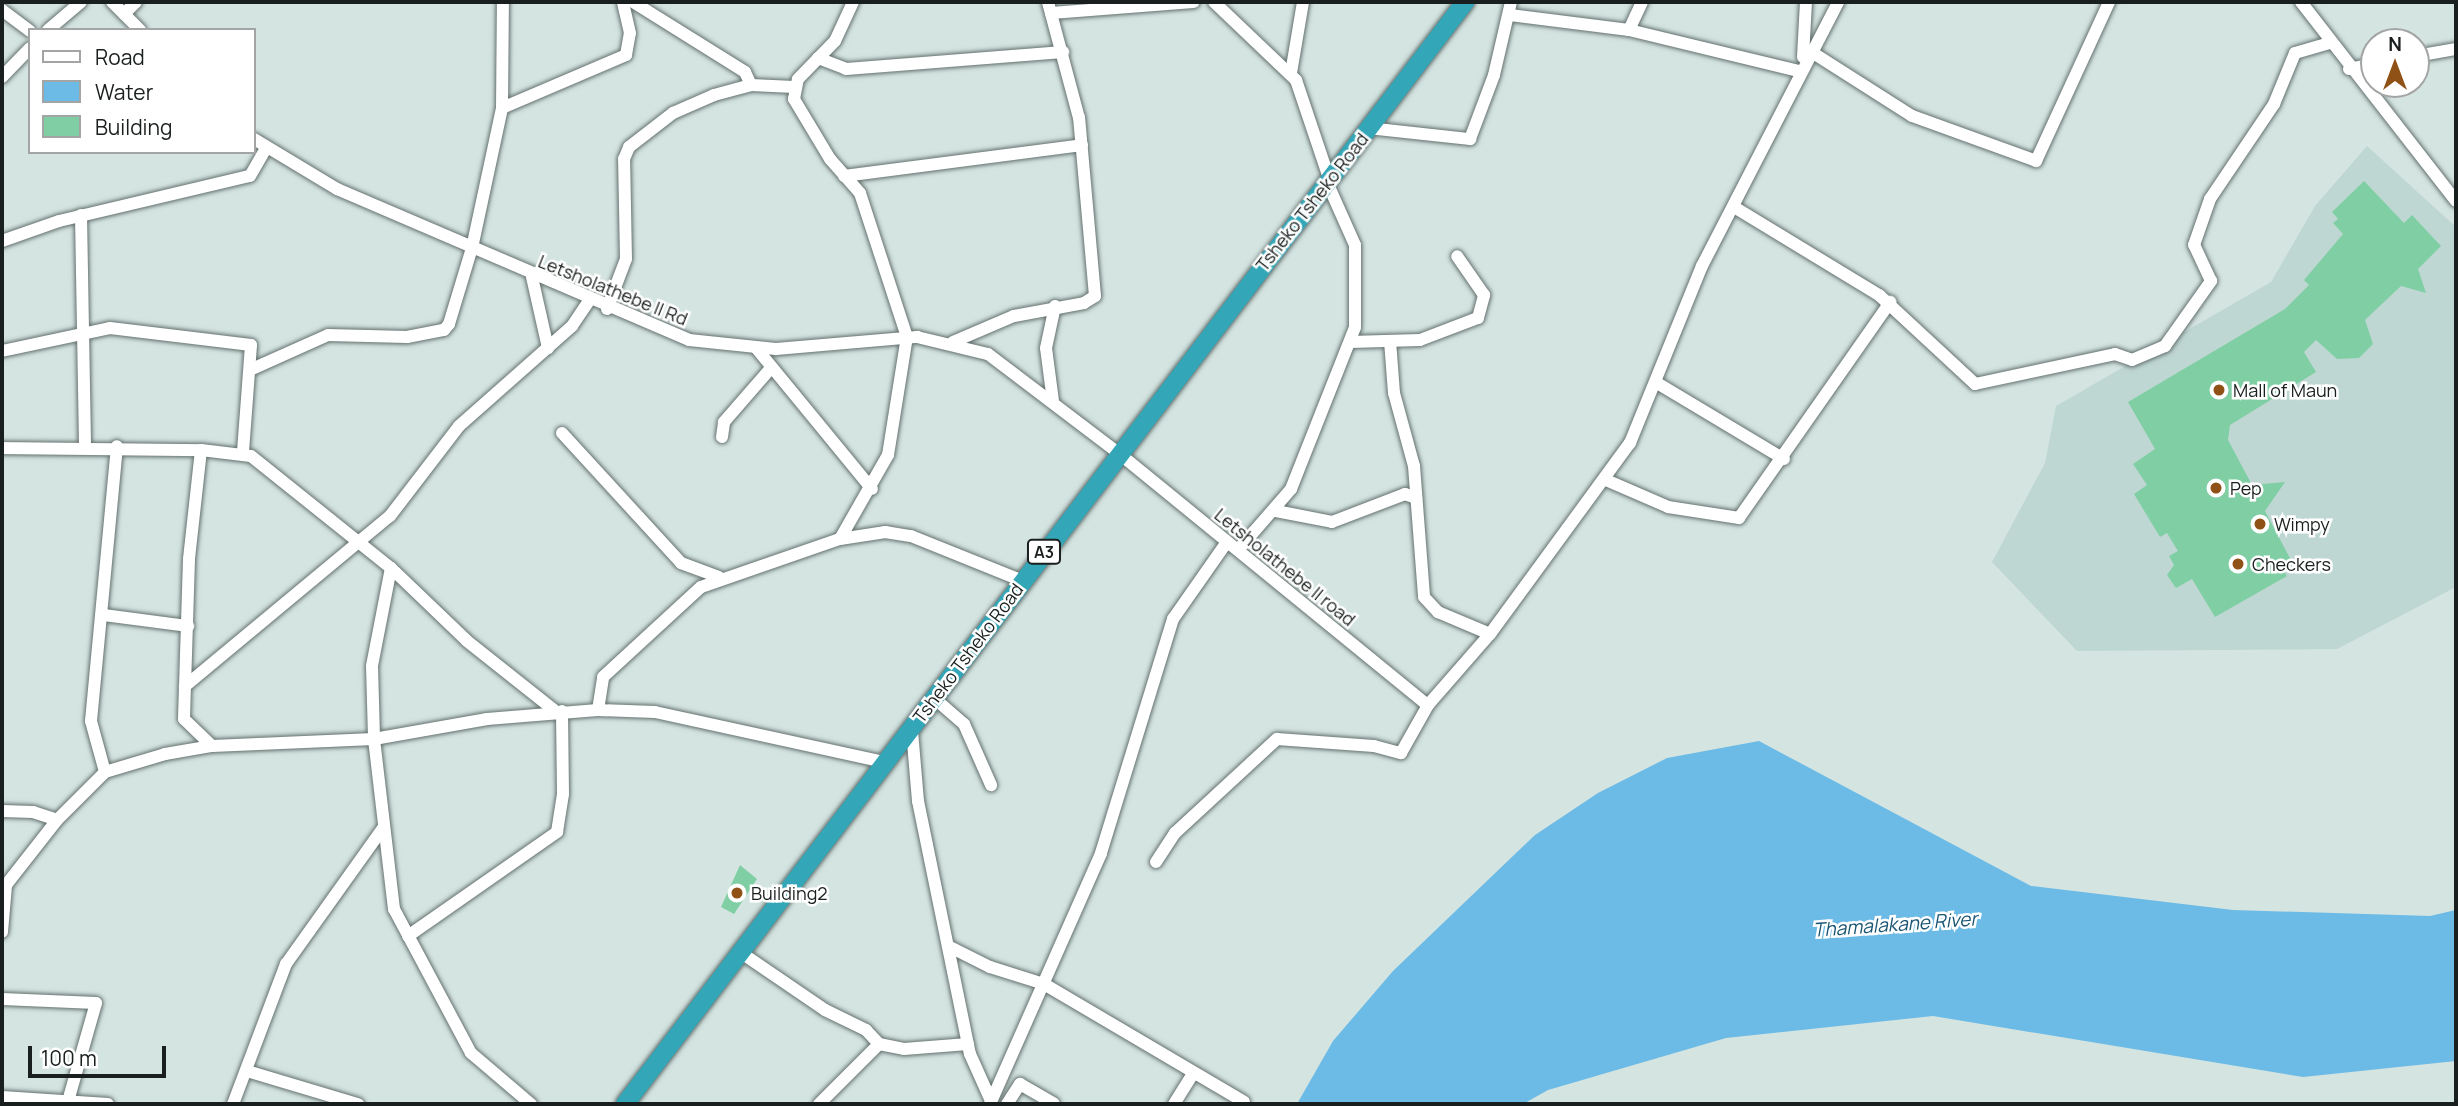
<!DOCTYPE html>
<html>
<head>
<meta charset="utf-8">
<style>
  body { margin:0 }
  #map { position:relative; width:2458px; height:1106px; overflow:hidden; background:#d4e4e1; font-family:Manrope,sans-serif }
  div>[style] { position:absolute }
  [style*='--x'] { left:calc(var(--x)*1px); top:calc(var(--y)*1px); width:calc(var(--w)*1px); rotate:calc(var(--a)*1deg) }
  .built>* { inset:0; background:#bfd7d3 }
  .water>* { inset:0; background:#6cbae6 }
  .building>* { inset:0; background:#80cfa4 }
  .roads { filter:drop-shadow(0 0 2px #64716f) drop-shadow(0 0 2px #64716f) }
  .minor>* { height:12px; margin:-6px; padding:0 6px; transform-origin:6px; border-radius:6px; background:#fff }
  .highway>* { height:18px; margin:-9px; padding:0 9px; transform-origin:9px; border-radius:9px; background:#33a6b7 }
  .dots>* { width:19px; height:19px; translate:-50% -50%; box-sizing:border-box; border:4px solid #fff; border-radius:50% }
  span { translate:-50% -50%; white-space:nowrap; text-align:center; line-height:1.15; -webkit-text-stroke:5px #fff; paint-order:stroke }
  .shield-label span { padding:2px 5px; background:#fff; border:2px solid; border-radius:5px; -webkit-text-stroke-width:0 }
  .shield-label { font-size:16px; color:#191f1e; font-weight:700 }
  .street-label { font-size:18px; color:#191f1e }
  .poi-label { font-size:18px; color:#191f1e }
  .left { translate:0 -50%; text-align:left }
  .water-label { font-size:19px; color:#195573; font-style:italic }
  .frame { position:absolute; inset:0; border:4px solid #191f1e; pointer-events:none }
  .legend { position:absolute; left:28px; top:28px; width:228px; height:126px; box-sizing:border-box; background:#fff; border:2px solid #a3a5a5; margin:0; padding:9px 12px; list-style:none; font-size:21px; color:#191f1e }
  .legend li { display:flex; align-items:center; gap:14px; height:35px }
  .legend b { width:35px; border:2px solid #a3a5a5 }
  .north { position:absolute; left:2360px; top:28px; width:70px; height:70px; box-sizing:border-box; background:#fff; border:2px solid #a3a5a5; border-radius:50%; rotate:0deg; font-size:19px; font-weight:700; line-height:28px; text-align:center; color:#191f1e }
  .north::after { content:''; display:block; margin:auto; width:24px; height:32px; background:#8f5115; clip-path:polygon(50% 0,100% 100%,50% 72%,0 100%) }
  .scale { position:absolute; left:28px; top:1046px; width:138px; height:32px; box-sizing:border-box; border:4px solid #191f1e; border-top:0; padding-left:9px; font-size:21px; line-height:24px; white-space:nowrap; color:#191f1e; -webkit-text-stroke:5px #fff; paint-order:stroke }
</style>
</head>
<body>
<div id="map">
  <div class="built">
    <i style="clip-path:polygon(2367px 146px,2456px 227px,2456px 587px,2337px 649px,2077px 651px,1992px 562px,2045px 463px,2056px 406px,2271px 282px,2315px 206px)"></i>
  </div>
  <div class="water">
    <i style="clip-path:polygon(1759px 741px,2031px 886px,2233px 910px,2430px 916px,2456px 910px,2456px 1061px,2303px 1077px,1933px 1016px,1726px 1038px,1548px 1090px,1523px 1104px,1297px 1104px,1333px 1041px,1393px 971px,1535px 835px,1598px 793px,1667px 758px)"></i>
  </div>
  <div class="building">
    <i style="clip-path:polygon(2364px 181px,2404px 223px,2412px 215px,2441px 246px,2418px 269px,2426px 293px,2401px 286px,2365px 320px,2373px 344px,2359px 358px,2337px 359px,2316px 340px,2304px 352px,2316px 372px,2230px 425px,2228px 440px,2252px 485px,2285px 482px,2265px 511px,2293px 564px,2283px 570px,2287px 576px,2215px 617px,2192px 579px,2176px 588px,2167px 575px,2174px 565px,2169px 556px,2178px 551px,2167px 533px,2160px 537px,2134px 494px,2147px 485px,2133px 464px,2155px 449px,2128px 402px,2285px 309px,2309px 285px,2304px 280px,2343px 234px,2333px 223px,2338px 219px,2332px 212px)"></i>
    <i style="clip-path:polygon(740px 865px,757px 879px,734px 914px,721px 907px)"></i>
  </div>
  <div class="roads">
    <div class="minor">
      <i style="--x:112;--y:2;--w:40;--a:45"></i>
      <i style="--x:633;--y:2;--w:132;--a:32"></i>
      <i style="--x:745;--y:72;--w:14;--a:65"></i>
      <i style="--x:1214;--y:2;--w:113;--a:43.6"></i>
      <i style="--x:1296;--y:80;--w:103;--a:71.4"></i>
      <i style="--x:2301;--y:2;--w:252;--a:52.1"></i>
      <i style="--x:2;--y:10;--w:35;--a:37"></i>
      <i style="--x:1051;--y:13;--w:143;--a:-4.4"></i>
      <i style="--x:124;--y:14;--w:17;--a:-45"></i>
      <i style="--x:1510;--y:15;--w:120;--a:7.2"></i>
      <i style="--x:1629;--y:30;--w:31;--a:-65"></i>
      <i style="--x:48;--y:30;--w:43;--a:-40.3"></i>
      <i style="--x:1629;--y:30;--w:175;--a:13.6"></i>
      <i style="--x:1810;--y:51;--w:121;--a:32.5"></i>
      <i style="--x:1912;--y:116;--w:132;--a:19.9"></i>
      <i style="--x:2036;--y:161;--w:175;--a:-65.3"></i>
      <i style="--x:2416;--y:56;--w:41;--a:-9.9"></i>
      <i style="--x:1803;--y:57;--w:55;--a:-86.9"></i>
      <i style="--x:818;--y:58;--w:30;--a:21"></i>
      <i style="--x:846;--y:69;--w:218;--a:-4.5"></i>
      <i style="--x:2349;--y:69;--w:25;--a:-11"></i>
      <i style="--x:1291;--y:73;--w:72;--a:-80.4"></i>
      <i style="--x:2;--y:77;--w:40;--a:-46"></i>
      <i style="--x:502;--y:108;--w:135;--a:-23.1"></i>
      <i style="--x:626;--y:55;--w:22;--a:-80"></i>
      <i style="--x:630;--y:33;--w:32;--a:-103"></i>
      <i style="--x:1368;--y:128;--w:103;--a:6.2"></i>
      <i style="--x:1470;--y:139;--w:68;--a:-69.4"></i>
      <i style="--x:1494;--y:75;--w:75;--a:-76.9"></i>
      <i style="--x:254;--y:139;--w:97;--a:31.1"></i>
      <i style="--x:337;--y:189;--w:383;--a:23.2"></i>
      <i style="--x:689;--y:340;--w:87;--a:5.9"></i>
      <i style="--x:776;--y:349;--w:142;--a:-4.9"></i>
      <i style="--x:917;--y:337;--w:73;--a:13.5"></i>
      <i style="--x:988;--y:354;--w:167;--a:37.2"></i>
      <i style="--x:1121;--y:455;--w:396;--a:39.2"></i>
      <i style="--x:844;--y:176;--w:240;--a:-7.4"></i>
      <i style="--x:1734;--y:207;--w:170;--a:31.3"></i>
      <i style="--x:1879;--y:295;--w:131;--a:42.8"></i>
      <i style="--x:1975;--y:384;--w:143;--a:-12.1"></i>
      <i style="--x:2115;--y:354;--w:18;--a:19"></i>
      <i style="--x:2132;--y:360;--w:36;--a:-23"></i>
      <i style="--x:2165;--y:346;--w:80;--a:-54.7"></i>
      <i style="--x:2211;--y:281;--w:40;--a:-115"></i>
      <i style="--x:2194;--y:245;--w:49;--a:-70.8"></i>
      <i style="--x:2210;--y:199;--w:115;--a:-56"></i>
      <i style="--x:2274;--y:104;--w:55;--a:-67.6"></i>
      <i style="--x:2295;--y:53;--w:36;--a:-16"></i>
      <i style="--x:81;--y:215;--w:231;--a:89"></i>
      <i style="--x:2;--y:241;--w:60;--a:-19.3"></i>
      <i style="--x:59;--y:221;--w:196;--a:-13.3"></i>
      <i style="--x:250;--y:176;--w:32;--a:-60"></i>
      <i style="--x:532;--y:277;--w:73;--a:77.3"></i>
      <i style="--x:607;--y:309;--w:53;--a:-69.2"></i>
      <i style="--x:626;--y:259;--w:100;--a:-91.1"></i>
      <i style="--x:624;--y:159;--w:13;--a:-67"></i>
      <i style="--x:629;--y:147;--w:56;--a:-37.7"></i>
      <i style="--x:673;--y:113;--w:45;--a:-23.7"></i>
      <i style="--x:714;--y:95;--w:38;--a:-15"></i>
      <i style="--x:751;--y:85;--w:43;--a:2.7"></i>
      <i style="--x:1390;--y:341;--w:52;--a:85.6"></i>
      <i style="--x:1394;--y:393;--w:76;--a:74.7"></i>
      <i style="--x:1414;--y:466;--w:131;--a:85.6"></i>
      <i style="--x:1424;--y:597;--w:21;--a:47"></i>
      <i style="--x:1438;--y:612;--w:56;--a:22.9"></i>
      <i style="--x:953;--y:342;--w:66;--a:-23.1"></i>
      <i style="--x:1014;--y:316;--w:71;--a:-10.5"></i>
      <i style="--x:1084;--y:303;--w:13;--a:-32"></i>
      <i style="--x:1095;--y:296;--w:179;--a:-95.1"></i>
      <i style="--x:1079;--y:118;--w:120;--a:-105"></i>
      <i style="--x:1350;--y:342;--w:70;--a:-1.6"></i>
      <i style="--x:1420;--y:340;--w:62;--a:-20.8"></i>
      <i style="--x:1478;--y:318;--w:24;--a:-75"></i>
      <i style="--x:1484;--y:295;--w:47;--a:-124.7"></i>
      <i style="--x:757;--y:349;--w:181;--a:50.6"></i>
      <i style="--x:2;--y:351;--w:110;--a:-12"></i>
      <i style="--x:110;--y:328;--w:142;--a:6.9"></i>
      <i style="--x:251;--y:345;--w:106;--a:94.3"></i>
      <i style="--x:252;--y:369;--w:83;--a:-24.1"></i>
      <i style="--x:328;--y:335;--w:79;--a:1.5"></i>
      <i style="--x:407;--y:337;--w:38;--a:-11"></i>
      <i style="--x:444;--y:330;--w:8;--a:-50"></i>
      <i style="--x:449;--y:324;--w:79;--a:-73.2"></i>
      <i style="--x:472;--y:248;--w:143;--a:-77.9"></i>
      <i style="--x:502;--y:108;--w:106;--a:-89.5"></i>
      <i style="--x:1657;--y:383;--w:148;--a:30.9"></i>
      <i style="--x:1053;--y:401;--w:53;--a:-97.5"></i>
      <i style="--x:1046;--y:348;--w:43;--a:-77.9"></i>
      <i style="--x:562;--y:433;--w:176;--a:47.5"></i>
      <i style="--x:681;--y:563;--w:40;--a:20.2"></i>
      <i style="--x:722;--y:437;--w:15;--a:-82"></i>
      <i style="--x:724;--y:422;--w:72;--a:-49"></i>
      <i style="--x:2;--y:448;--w:199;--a:0.6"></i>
      <i style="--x:201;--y:450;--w:110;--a:96.3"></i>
      <i style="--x:189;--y:559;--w:160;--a:91.8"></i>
      <i style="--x:184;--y:719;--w:39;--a:44"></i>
      <i style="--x:201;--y:450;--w:50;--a:6.8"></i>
      <i style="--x:251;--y:456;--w:179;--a:38.7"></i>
      <i style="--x:391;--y:568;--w:105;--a:43.8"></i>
      <i style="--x:467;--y:641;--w:111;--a:38.4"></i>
      <i style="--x:1606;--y:480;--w:68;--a:23.5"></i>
      <i style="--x:1668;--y:507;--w:72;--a:8.8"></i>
      <i style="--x:1739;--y:518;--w:264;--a:-55"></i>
      <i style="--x:1276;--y:511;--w:57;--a:11.1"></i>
      <i style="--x:1332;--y:522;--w:78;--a:-21"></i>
      <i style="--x:1405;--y:494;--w:12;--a:20"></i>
      <i style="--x:840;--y:539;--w:97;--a:-60.3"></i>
      <i style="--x:888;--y:455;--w:120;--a:-80.9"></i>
      <i style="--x:907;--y:337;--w:151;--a:-108.1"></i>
      <i style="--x:860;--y:193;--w:45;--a:-131.4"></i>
      <i style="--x:830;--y:159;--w:70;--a:-121"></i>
      <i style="--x:794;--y:99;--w:20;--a:-79"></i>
      <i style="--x:798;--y:79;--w:53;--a:-45.8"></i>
      <i style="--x:835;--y:41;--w:43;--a:-65.2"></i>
      <i style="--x:1238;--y:550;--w:81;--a:-49"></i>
      <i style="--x:1291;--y:489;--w:174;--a:-68.4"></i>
      <i style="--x:1355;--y:327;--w:82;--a:-90"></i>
      <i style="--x:1355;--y:245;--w:69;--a:-114"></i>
      <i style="--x:391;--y:568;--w:100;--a:101"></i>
      <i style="--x:372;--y:666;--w:73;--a:88.4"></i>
      <i style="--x:374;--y:739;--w:171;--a:83.3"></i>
      <i style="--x:394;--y:909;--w:163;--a:61.9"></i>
      <i style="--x:471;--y:1053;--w:79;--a:40.4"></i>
      <i style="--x:104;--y:615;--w:85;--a:7.5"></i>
      <i style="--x:185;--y:686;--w:266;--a:-39.7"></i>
      <i style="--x:390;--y:516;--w:113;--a:-52.5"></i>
      <i style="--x:459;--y:426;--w:151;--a:-41.5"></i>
      <i style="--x:572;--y:326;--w:30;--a:-56"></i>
      <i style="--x:934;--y:698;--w:40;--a:41"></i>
      <i style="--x:964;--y:724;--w:67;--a:66.1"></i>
      <i style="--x:598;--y:710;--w:33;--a:-81"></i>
      <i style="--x:603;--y:677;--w:133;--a:-42.6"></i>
      <i style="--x:701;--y:587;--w:147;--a:-19.1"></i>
      <i style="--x:840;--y:539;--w:46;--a:-8.8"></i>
      <i style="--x:885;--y:532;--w:26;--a:9"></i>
      <i style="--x:911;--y:536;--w:121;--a:21.9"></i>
      <i style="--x:912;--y:731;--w:70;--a:85.1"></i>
      <i style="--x:918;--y:801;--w:258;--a:78.4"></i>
      <i style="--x:970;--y:1054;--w:51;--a:65.9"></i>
      <i style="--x:105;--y:772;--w:53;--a:-105.4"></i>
      <i style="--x:91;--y:721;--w:276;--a:-84.6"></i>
      <i style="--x:2;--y:811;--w:31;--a:2"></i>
      <i style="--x:33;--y:812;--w:25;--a:18"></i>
      <i style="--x:1156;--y:862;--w:35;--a:-57"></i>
      <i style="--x:1175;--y:833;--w:139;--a:-42.7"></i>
      <i style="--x:1277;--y:739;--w:97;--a:4.1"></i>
      <i style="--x:1374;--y:746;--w:28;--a:15"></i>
      <i style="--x:1401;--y:753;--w:55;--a:-60.6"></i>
      <i style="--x:1428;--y:705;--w:94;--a:-48.9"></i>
      <i style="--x:1490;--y:634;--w:237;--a:-53.8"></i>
      <i style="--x:1630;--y:443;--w:191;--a:-67.9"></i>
      <i style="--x:1702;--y:266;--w:297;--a:-62.7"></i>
      <i style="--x:2;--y:932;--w:47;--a:-85.1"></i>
      <i style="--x:6;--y:885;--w:83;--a:-51.9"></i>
      <i style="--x:57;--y:820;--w:68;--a:-45"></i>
      <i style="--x:105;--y:772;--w:63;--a:-16.7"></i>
      <i style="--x:165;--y:754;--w:48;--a:-9.7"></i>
      <i style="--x:212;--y:746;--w:162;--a:-2.5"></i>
      <i style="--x:374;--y:739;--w:115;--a:-10"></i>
      <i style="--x:487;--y:719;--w:111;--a:-4.6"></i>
      <i style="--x:598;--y:710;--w:57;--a:2"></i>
      <i style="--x:655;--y:712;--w:235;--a:12.3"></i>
      <i style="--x:408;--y:936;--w:182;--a:-34.9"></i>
      <i style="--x:557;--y:832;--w:38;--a:-81"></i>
      <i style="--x:563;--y:794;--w:83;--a:-90.7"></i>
      <i style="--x:948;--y:946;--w:47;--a:26.6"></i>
      <i style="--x:990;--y:967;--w:57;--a:17.5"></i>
      <i style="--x:1044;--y:984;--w:232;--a:30.5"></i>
      <i style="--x:740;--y:952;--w:103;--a:34.3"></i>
      <i style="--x:825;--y:1010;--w:46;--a:26"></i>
      <i style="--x:866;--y:1030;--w:19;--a:47"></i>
      <i style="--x:879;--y:1044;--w:25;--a:11"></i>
      <i style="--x:904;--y:1049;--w:64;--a:-4.5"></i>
      <i style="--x:2;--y:999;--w:94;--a:2.4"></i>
      <i style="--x:96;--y:1003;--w:99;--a:105.9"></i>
      <i style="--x:247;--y:1071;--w:116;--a:16.6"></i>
      <i style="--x:2;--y:1097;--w:106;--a:3.8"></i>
      <i style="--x:233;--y:1104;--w:150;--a:-69.3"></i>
      <i style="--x:286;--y:964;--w:167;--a:-54.5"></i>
      <i style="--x:819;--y:1104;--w:85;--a:-45"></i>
      <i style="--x:990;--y:1104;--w:274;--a:-66.1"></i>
      <i style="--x:1101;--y:853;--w:245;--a:-72.9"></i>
      <i style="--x:1173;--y:619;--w:94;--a:-55"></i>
      <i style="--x:1007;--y:1104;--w:24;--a:-57"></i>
      <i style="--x:1020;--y:1084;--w:39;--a:30"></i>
      <i style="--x:1174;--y:1104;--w:36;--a:-58"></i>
    </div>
    <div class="highway">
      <i style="--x:625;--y:1104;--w:1386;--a:-52.68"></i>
    </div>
  </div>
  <div class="dots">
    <i style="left:2219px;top:390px;background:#8f5115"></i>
    <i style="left:2216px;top:488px;background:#8f5115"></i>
    <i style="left:2260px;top:524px;background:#8f5115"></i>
    <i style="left:2238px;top:564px;background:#8f5115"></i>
    <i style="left:737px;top:893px;background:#8f5115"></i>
  </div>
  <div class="shield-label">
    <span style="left:1044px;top:552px">A3</span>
  </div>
  <div class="street-label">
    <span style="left:1312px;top:202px;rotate:-52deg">Tsheko Tsheko Road</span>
    <span style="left:613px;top:290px;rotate:22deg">Letsholathebe II Rd</span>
    <span style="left:1285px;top:567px;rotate:39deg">Letsholathebe II road</span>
    <span style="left:968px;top:653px;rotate:-53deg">Tsheko Tsheko Road</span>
  </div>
  <div class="poi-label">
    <span class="left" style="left:2233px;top:390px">Mall of Maun</span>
    <span class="left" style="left:2230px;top:488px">Pep</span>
    <span class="left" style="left:2274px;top:524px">Wimpy</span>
    <span class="left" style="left:2252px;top:564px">Checkers</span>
    <span class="left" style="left:751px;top:893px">Building2</span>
  </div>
  <div class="water-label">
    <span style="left:1895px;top:925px;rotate:-4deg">Thamalakane River</span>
  </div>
  <div class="frame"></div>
  <ul class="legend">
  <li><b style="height:9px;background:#fff"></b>Road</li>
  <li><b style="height:19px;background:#6cbae6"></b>Water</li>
  <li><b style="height:19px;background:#80cfa4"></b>Building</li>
  </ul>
  <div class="north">N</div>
  <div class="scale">100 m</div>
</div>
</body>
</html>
